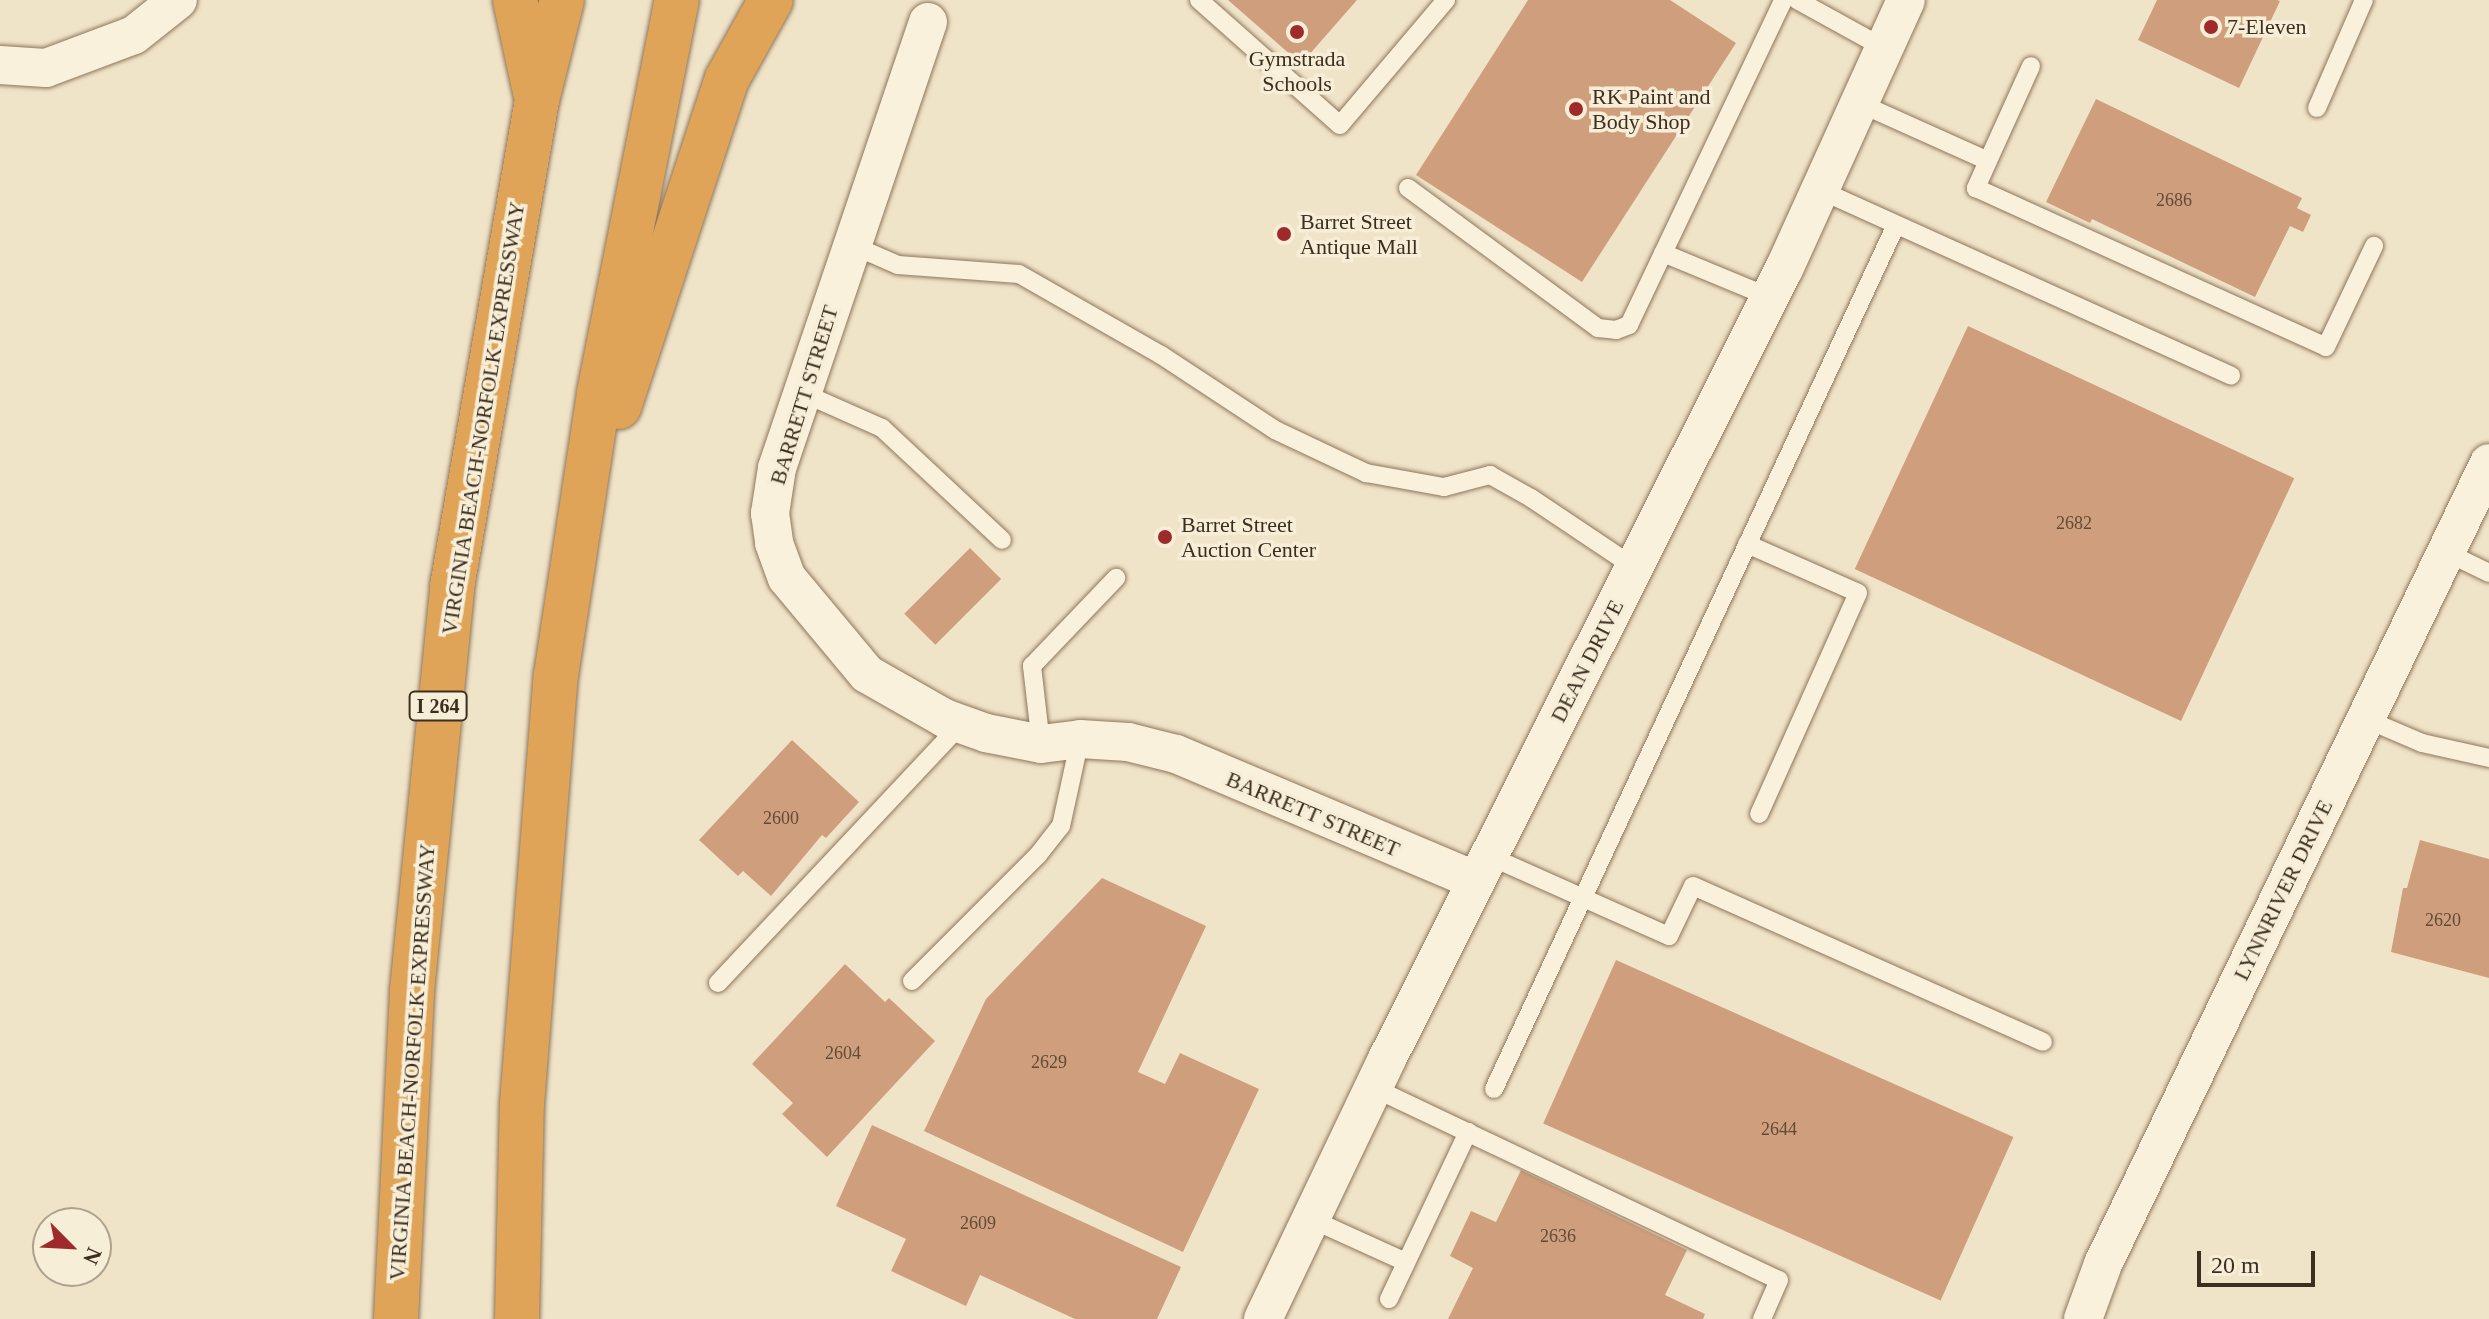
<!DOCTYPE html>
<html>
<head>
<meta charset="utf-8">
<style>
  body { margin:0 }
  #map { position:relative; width:2489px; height:1319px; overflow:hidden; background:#f0e4c8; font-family:Georgia,serif }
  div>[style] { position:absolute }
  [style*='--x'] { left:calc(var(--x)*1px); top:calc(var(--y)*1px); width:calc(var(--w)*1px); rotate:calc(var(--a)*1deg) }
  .building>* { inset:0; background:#cf9f7d; transform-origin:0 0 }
  .roads { filter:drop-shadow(0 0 2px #8d765c) drop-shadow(0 0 2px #8d765c) }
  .lane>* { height:18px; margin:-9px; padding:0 9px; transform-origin:9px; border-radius:9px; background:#faf1dc }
  .street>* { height:38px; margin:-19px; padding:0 19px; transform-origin:19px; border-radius:19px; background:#faf1dc }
  .highway>* { height:44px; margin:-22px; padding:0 22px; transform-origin:22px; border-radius:22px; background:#e0a458 }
  .dots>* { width:22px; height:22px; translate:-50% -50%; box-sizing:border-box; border:4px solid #f7eed8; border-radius:50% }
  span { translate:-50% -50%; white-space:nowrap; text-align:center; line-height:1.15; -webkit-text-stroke:7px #f7eed8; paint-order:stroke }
  .number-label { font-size:18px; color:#624a37 }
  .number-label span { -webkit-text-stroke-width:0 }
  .shield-label span { padding:2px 6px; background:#f7eed8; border:2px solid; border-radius:6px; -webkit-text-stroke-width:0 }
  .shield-label { font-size:20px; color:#3d2e20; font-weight:700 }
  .poi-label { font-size:22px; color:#3d2e20 }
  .left { translate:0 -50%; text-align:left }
  .street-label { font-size:22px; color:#3d2e20 }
  .north { position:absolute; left:32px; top:1207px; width:80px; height:80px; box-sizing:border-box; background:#f7eed8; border:2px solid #ada18e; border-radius:50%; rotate:114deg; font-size:22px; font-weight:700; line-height:32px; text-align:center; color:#3d2e20 }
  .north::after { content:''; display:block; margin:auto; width:28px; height:36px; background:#9e2a2b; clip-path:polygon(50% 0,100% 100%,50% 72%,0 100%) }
  .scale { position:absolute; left:2197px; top:1251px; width:118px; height:36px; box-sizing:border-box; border:4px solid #3d2e20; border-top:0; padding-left:10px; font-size:24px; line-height:28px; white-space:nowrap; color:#3d2e20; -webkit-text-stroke:6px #f7eed8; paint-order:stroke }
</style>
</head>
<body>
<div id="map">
  <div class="building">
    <i style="clip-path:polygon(1228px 0,1357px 0,1301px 64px)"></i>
    <i style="clip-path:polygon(1528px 0,1670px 0,1736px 43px,1582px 282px,1416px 175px)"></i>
    <i style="clip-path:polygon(2157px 0,2277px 0,2280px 1px,2239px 88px,2138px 40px)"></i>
    <i style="clip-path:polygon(2096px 99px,2302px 198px,2297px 208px,2311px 215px,2303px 232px,2290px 226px,2255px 297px,2092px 219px,2090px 223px,2046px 202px)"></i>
    <i style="left:1968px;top:326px;width:360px;height:268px;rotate:25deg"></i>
    <i style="left:970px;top:548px;width:44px;height:93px;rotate:45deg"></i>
    <i style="clip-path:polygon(792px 740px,859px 802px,826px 838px,822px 835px,771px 896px,743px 871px,738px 876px,699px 840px)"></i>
    <i style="clip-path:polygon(2420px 840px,2489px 859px,2489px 978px,2391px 952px,2403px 888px,2407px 888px)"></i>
    <i style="clip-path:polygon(1102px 878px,1206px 926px,1138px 1072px,1165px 1084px,1180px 1053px,1259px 1089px,1183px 1252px,924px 1131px,986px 999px)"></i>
    <i style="left:1616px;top:960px;width:435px;height:179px;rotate:24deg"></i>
    <i style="clip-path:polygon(845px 964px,885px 1002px,889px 998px,935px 1041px,827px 1157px,782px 1114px,793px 1103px,752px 1064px)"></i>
    <i style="clip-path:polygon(872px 1125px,1181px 1267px,1157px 1319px,1075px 1319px,980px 1275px,966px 1306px,891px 1271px,906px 1239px,836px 1206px)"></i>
    <i style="clip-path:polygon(1521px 1170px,1687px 1250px,1665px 1295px,1705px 1314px,1703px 1319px,1448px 1319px,1473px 1268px,1450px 1256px,1471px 1211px,1496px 1222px)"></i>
  </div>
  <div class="roads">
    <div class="lane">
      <i style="--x:1199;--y:0;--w:188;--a:41.6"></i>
      <i style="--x:1340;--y:125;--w:164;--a:-49.7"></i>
      <i style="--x:1797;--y:0;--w:99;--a:28.9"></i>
      <i style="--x:1859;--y:103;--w:141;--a:24.2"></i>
      <i style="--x:1988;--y:161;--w:30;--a:114"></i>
      <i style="--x:1976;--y:188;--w:384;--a:24.4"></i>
      <i style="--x:2326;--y:347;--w:112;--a:-64.6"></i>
      <i style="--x:2317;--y:108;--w:118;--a:-66.5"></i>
      <i style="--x:1988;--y:161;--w:104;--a:-65.6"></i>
      <i style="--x:1408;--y:188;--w:236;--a:36.4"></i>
      <i style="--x:1598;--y:328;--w:18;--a:6"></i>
      <i style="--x:1616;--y:330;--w:14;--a:-21"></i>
      <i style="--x:1629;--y:325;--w:360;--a:-64.6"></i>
      <i style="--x:1820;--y:190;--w:451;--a:24.3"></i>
      <i style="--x:852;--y:245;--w:50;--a:23.5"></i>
      <i style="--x:898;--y:265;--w:121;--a:4.3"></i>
      <i style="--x:1019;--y:274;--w:163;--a:29.7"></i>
      <i style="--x:1161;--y:355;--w:136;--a:33.3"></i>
      <i style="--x:1275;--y:430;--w:101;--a:25.3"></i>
      <i style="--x:1366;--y:473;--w:79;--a:10.2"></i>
      <i style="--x:1444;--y:487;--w:48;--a:-14.6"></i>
      <i style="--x:1490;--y:475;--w:47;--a:29.3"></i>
      <i style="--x:1531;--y:498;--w:124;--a:33.8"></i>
      <i style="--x:1663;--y:253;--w:115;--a:22.5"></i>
      <i style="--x:803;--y:393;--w:86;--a:23.9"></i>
      <i style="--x:882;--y:428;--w:164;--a:43"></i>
      <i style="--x:1747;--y:544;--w:121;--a:23.8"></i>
      <i style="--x:1858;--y:593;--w:242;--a:114.1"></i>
      <i style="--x:2446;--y:552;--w:48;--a:26"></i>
      <i style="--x:2366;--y:719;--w:61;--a:23.2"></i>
      <i style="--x:2422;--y:743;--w:69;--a:12.6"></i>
      <i style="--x:1041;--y:744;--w:79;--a:-96.6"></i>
      <i style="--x:1032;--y:666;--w:122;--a:-46.3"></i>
      <i style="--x:1489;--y:856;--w:197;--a:24"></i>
      <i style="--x:1669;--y:936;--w:55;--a:-64.4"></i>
      <i style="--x:1693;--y:886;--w:383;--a:24"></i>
      <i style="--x:912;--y:981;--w:178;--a:-45"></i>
      <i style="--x:1038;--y:855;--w:37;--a:-52"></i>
      <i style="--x:1061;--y:826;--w:89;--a:-77.7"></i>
      <i style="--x:718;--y:983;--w:355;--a:-46.8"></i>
      <i style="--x:1374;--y:1088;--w:448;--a:25.4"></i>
      <i style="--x:1779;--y:1280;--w:43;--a:113.6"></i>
      <i style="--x:1494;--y:1089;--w:953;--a:-65.05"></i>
      <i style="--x:1311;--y:1219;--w:104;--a:24.4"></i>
      <i style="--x:1389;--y:1299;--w:185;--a:-64.7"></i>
    </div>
    <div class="street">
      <i style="--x:928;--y:22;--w:471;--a:108.7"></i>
      <i style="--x:777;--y:468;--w:46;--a:98.8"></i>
      <i style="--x:770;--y:513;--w:30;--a:82"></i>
      <i style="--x:774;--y:543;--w:37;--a:70"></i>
      <i style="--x:787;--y:578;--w:125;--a:50.2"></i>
      <i style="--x:867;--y:674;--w:89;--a:29.7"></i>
      <i style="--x:944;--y:718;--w:45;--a:19.7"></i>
      <i style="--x:986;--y:733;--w:56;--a:11.3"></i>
      <i style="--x:1041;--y:744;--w:39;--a:-7"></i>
      <i style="--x:1080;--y:739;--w:48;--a:3.6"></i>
      <i style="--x:1128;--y:742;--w:49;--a:14"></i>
      <i style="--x:1176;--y:754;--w:326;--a:22.9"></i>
      <i style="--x:0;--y:65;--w:46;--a:3.7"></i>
      <i style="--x:46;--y:68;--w:94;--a:-20.6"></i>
      <i style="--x:134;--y:35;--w:56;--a:-38.5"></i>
      <i style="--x:1263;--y:1319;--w:290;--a:-64.5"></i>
      <i style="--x:1388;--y:1057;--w:882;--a:-63.32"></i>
      <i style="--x:1784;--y:269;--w:295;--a:-65.6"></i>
      <i style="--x:2083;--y:1319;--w:59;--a:-70"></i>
      <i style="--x:2103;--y:1264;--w:889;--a:-64.27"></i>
    </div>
    <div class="highway">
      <i style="--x:515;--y:0;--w:94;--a:77.7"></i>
      <i style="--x:619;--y:407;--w:345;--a:-71.8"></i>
      <i style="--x:727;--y:79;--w:90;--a:-60.9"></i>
      <i style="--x:396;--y:1319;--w:328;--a:-87.2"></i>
      <i style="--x:412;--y:991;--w:406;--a:-84.3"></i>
      <i style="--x:452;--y:587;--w:494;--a:-80.1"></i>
      <i style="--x:537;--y:100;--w:103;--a:-76"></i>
      <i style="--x:517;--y:1319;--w:215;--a:-88.7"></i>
      <i style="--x:522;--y:1104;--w:430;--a:-85.5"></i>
      <i style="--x:556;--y:675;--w:285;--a:-81.3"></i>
      <i style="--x:599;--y:393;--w:401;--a:-78.8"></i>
    </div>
  </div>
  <div class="dots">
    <i style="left:2211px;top:27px;background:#9e2a2b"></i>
    <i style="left:1297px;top:32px;background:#9e2a2b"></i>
    <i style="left:1576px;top:109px;background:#9e2a2b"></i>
    <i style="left:1284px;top:234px;background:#9e2a2b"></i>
    <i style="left:1165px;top:537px;background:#9e2a2b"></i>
  </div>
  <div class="number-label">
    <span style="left:2174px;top:200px">2686</span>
    <span style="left:2074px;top:523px">2682</span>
    <span style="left:781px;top:818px">2600</span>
    <span style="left:2443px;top:920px">2620</span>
    <span style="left:843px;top:1053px">2604</span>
    <span style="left:1049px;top:1062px">2629</span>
    <span style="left:1779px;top:1129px">2644</span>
    <span style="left:978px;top:1223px">2609</span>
    <span style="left:1558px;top:1236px">2636</span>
  </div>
  <div class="shield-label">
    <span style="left:438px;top:706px">I 264</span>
  </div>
  <div class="poi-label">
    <span class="left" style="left:2227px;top:27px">7-Eleven</span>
    <span style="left:1297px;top:71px">Gymstrada<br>Schools</span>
    <span class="left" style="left:1592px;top:109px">RK Paint and<br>Body Shop</span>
    <span class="left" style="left:1300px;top:234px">Barret Street<br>Antique Mall</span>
    <span class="left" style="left:1181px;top:537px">Barret Street<br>Auction Center</span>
  </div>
  <div class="street-label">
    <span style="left:804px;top:395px;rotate:-73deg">BARRETT STREET</span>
    <span style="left:483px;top:418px;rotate:-81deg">VIRGINIA BEACH-NORFOLK EXPRESSWAY</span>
    <span style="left:1587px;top:661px;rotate:-63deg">DEAN DRIVE</span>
    <span style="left:1313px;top:814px;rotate:23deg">BARRETT STREET</span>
    <span style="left:2283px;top:890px;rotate:-64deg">LYNNRIVER DRIVE</span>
    <span style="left:412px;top:1062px;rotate:-86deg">VIRGINIA BEACH-NORFOLK EXPRESSWAY</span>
  </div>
  <div class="north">N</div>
  <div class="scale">20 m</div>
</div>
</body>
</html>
